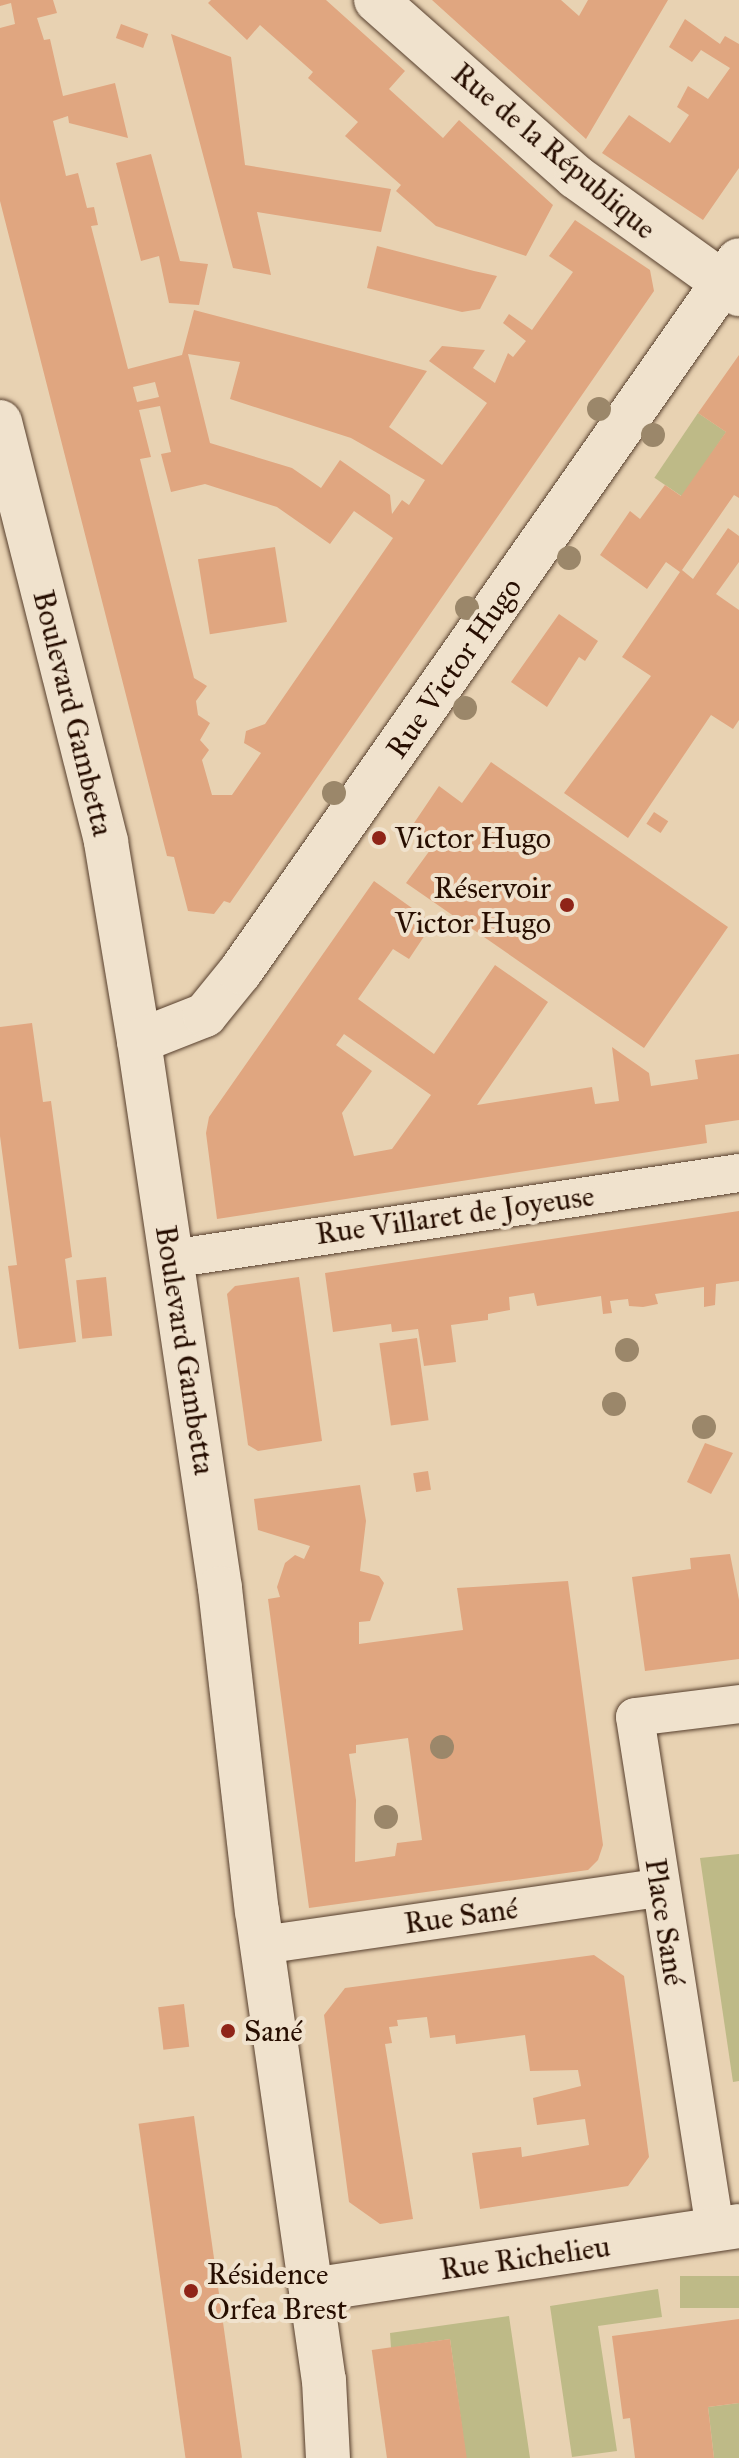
<!DOCTYPE html>
<html>
<head>
<meta charset="utf-8">
<style>
  body { margin:0 }
  #map { position:relative; width:739px; height:2458px; overflow:hidden; background:#e8d2b2; font-family:"IM FELL Great Primer",serif }
  div>[style] { position:absolute }
  [style*='--x'] { left:calc(var(--x)*1px); top:calc(var(--y)*1px); width:calc(var(--w)*1px); rotate:calc(var(--a)*1deg) }
  .green>* { inset:0; background:#beba87; transform-origin:0 0 }
  .building>* { inset:0; background:#e0a680; transform-origin:0 0 }
  .roads { filter:drop-shadow(0 0 2px #573f2d) drop-shadow(0 0 2px #573f2d) }
  .street>* { height:38px; margin:-19px; padding:0 19px; transform-origin:19px; border-radius:19px; background:#f0e2cd }
  .secondary>* { height:44px; margin:-22px; padding:0 22px; transform-origin:22px; border-radius:22px; background:#f0e2cd }
  .trees>* { width:24px; height:24px; margin:-12px; border-radius:50%; background:#9b876a }
  .dots>* { width:22px; height:22px; translate:-50% -50%; box-sizing:border-box; border:4px solid #f0e2cd; border-radius:50% }
  span { translate:-50% -50%; white-space:nowrap; text-align:center; line-height:1.15; -webkit-text-stroke:8px #f0e2cd; paint-order:stroke }
  .street-label { font-size:30px; color:#270e01 }
  .poi-label { font-size:30px; color:#270e01 }
  .left { translate:0 -50%; text-align:left }
  .right { translate:-100% -50%; text-align:right }
</style>
</head>
<body>
<div id="map">
  <div class="green">
    <i style="left:698px;top:413px;width:34px;height:78px;rotate:34deg"></i>
    <i style="clip-path:polygon(739px 1854px,739px 2081px,733px 2082px,700px 1858px)"></i>
    <i style="left:739px;top:2276px;width:32px;height:59px;rotate:90deg"></i>
    <i style="clip-path:polygon(658px 2289px,662px 2317px,598px 2326px,617px 2451px,572px 2457px,550px 2306px)"></i>
    <i style="clip-path:polygon(509px 2316px,530px 2458px,466px 2458px,450px 2339px,391px 2348px,390px 2333px)"></i>
    <i style="clip-path:polygon(739px 2403px,739px 2458px,714px 2458px,708px 2407px)"></i>
  </div>
  <div class="building">
    <i style="clip-path:polygon(evenodd,0 0,53px 0,57px 13px,37px 18px,44px 40px,50px 39px,63px 96px,115px 83px,128px 138px,69px 123px,68px 116px,53px 121px,66px 176px,78px 173px,87px 208px,94px 207px,98px 225px,91px 226px,128px 369px,182px 355px,194px 310px,427px 371px,389px 427px,442px 465px,487px 403px,429px 361px,442px 346px,485px 350px,473px 368px,495px 383px,508px 353px,513px 357px,526px 341px,503px 323px,509px 314px,532px 330px,573px 272px,549px 256px,575px 220px,650px 270px,654px 291px,230px 903px,224px 901px,214px 914px,188px 911px,174px 857px,167px 856px,0 201px,0 28px,15px 24px,11px 3px,0 6px,0 0,188px 354px,240px 362px,230px 399px,351px 438px,425px 480px,409px 505px,402px 500px,392px 514px,390px 495px,340px 460px,321px 488px,292px 468px,210px 443px,188px 354px,0 0,155px 382px,159px 397px,137px 402px,133px 387px,155px 382px,0 0,160px 406px,171px 452px,161px 454px,171px 492px,205px 484px,277px 507px,330px 544px,354px 511px,393px 538px,265px 724px,246px 731px,244px 743px,261px 753px,232px 795px,212px 795px,202px 760px,209px 750px,200px 740px,210px 723px,198px 715px,196px 701px,207px 686px,194px 678px,140px 459px,151px 457px,139px 410px,160px 406px)"></i>
    <i style="clip-path:polygon(211px 0,326px 0,405px 71px,389px 89px,443px 138px,459px 120px,553px 205px,526px 256px,436px 226px,396px 191px,401px 185px,345px 136px,358px 122px,308px 78px,313px 72px,260px 25px,247px 40px,208px 3px)"></i>
    <i style="clip-path:polygon(432px 0,561px 0,579px 16px,588px 0,668px 0,586px 139px)"></i>
    <i style="clip-path:polygon(685px 19px,720px 44px,725px 36px,739px 44px,739px 168px,703px 220px,602px 153px,629px 115px,670px 143px,689px 115px,677px 107px,688px 86px,708px 99px,730px 68px,701px 50px,692px 62px,669px 47px)"></i>
    <i style="left:121px;top:24px;width:29px;height:15px;rotate:20deg"></i>
    <i style="clip-path:polygon(171px 34px,231px 57px,245px 165px,391px 189px,381px 232px,257px 212px,271px 275px,233px 268px)"></i>
    <i style="clip-path:polygon(151px 154px,180px 261px,208px 264px,199px 305px,169px 303px,159px 256px,141px 261px,116px 163px)"></i>
    <i style="clip-path:polygon(377px 246px,474px 271px,497px 276px,480px 309px,462px 312px,367px 288px)"></i>
    <i style="clip-path:polygon(739px 355px,739px 498px,734px 495px,682px 570px,693px 579px,728px 528px,739px 536px,739px 562px,716px 594px,739px 610px,739px 720px,733px 729px,711px 715px,628px 838px,564px 793px,651px 676px,622px 657px,680px 572px,666px 562px,647px 589px,600px 555px,630px 511px,640px 519px,665px 485px,681px 496px,726px 432px,698px 413px)"></i>
    <i style="left:275px;top:547px;width:76px;height:78px;rotate:81deg"></i>
    <i style="clip-path:polygon(559px 614px,598px 641px,585px 661px,579px 657px,547px 707px,511px 682px)"></i>
    <i style="clip-path:polygon(491px 762px,728px 927px,644px 1048px,406px 883px,433px 846px,410px 829px,439px 786px,462px 803px)"></i>
    <i style="left:654px;top:812px;width:17px;height:14px;rotate:33deg"></i>
    <i style="clip-path:polygon(evenodd,374px 881px,433px 923px,409px 959px,393px 949px,358px 999px,434px 1054px,495px 965px,548px 1002px,477px 1105px,592px 1087px,595px 1104px,619px 1101px,612px 1047px,649px 1073px,651px 1086px,698px 1079px,695px 1060px,739px 1054px,739px 1120px,705px 1125px,707px 1143px,217px 1219px,206px 1133px,209px 1117px,374px 881px,344px 1034px,431px 1095px,392px 1149px,354px 1156px,342px 1113px,372px 1071px,336px 1045px,344px 1034px)"></i>
    <i style="clip-path:polygon(32px 1023px,43px 1102px,51px 1101px,72px 1257px,65px 1259px,76px 1342px,19px 1349px,8px 1266px,17px 1265px,0 1136px,0 1027px)"></i>
    <i style="clip-path:polygon(739px 1211px,739px 1281px,716px 1284px,715px 1305px,704px 1307px,704px 1287px,655px 1294px,658px 1304px,643px 1307px,629px 1306px,628px 1299px,610px 1301px,612px 1313px,603px 1314px,601px 1296px,537px 1306px,534px 1293px,509px 1297px,510px 1310px,488px 1314px,488px 1320px,451px 1325px,456px 1362px,424px 1366px,418px 1329px,392px 1332px,391px 1324px,333px 1332px,325px 1273px)"></i>
    <i style="left:106px;top:1277px;width:59px;height:30px;rotate:84deg"></i>
    <i style="clip-path:polygon(299px 1277px,322px 1441px,258px 1451px,248px 1445px,227px 1294px,235px 1286px)"></i>
    <i style="left:417px;top:1338px;width:83px;height:38px;rotate:82deg"></i>
    <i style="clip-path:polygon(705px 1443px,733px 1453px,711px 1494px,687px 1482px)"></i>
    <i style="left:428px;top:1471px;width:19px;height:15px;rotate:81deg"></i>
    <i style="clip-path:polygon(evenodd,360px 1485px,366px 1521px,360px 1571px,379px 1576px,384px 1583px,370px 1621px,359px 1622px,359px 1644px,463px 1630px,457px 1588px,568px 1581px,603px 1845px,598px 1860px,588px 1870px,309px 1908px,268px 1599px,280px 1597px,277px 1587px,285px 1563px,295px 1555px,304px 1559px,310px 1546px,258px 1530px,254px 1499px,360px 1485px,408px 1738px,422px 1840px,397px 1843px,395px 1856px,355px 1862px,356px 1800px,349px 1754px,356px 1753px,356px 1745px,408px 1738px)"></i>
    <i style="clip-path:polygon(730px 1554px,739px 1600px,739px 1659px,645px 1671px,632px 1577px,691px 1569px,690px 1558px)"></i>
    <i style="clip-path:polygon(594px 1955px,624px 1976px,649px 2157px,628px 2186px,480px 2209px,472px 2153px,521px 2147px,522px 2157px,589px 2145px,585px 2119px,537px 2125px,533px 2098px,581px 2086px,578px 2070px,530px 2071px,525px 2035px,456px 2044px,455px 2035px,430px 2038px,427px 2017px,397px 2020px,398px 2026px,389px 2027px,392px 2043px,385px 2044px,413px 2219px,380px 2224px,349px 2202px,324px 2015px,345px 1988px)"></i>
    <i style="left:184px;top:2004px;width:43px;height:26px;rotate:83deg"></i>
    <i style="left:194px;top:2116px;width:345px;height:56px;rotate:82deg"></i>
    <i style="clip-path:polygon(739px 2319px,739px 2403px,708px 2407px,714px 2458px,635px 2458px,630px 2418px,623px 2419px,612px 2336px)"></i>
    <i style="left:450px;top:2339px;width:120px;height:79px;rotate:82deg"></i>
  </div>
  <div class="roads">
    <div class="street">
      <i style="--x:171;--y:1259;--w:574;--a:-8.61"></i>
      <i style="--x:262;--y:1945;--w:401;--a:-8.2"></i>
      <i style="--x:715;--y:2229;--w:518;--a:-98.88"></i>
      <i style="--x:635;--y:1717;--w:105;--a:-7.1"></i>
    </div>
    <div class="secondary">
      <i style="--x:376;--y:0;--w:267;--a:41.5"></i>
      <i style="--x:576;--y:177;--w:201;--a:35.7"></i>
      <i style="--x:0;--y:422;--w:433;--a:75.8"></i>
      <i style="--x:106;--y:842;--w:202;--a:80.6"></i>
      <i style="--x:139;--y:1041;--w:553;--a:81.58"></i>
      <i style="--x:220;--y:1588;--w:325;--a:83.5"></i>
      <i style="--x:257;--y:1911;--w:474;--a:81.9"></i>
      <i style="--x:324;--y:2380;--w:78;--a:87.1"></i>
      <i style="--x:139;--y:1041;--w:71;--a:-21.5"></i>
      <i style="--x:205;--y:1015;--w:55;--a:-50.9"></i>
      <i style="--x:240;--y:972;--w:869;--a:-54.98"></i>
      <i style="--x:311;--y:2290;--w:433;--a:-8.5"></i>
    </div>
  </div>
  <div class="trees">
    <i style="left:599px;top:409px"></i>
    <i style="left:653px;top:435px"></i>
    <i style="left:569px;top:558px"></i>
    <i style="left:467px;top:608px"></i>
    <i style="left:465px;top:708px"></i>
    <i style="left:334px;top:793px"></i>
    <i style="left:627px;top:1350px"></i>
    <i style="left:614px;top:1404px"></i>
    <i style="left:704px;top:1427px"></i>
    <i style="left:442px;top:1747px"></i>
    <i style="left:386px;top:1817px"></i>
  </div>
  <div class="dots">
    <i style="left:379px;top:838px;background:#8f2418"></i>
    <i style="left:567px;top:905px;background:#8f2418"></i>
    <i style="left:228px;top:2031px;background:#8f2418"></i>
    <i style="left:191px;top:2291px;background:#8f2418"></i>
  </div>
  <div class="street-label">
    <span style="left:554px;top:151px;rotate:40deg">Rue de la République</span>
    <span style="left:454px;top:668px;rotate:-55deg">Rue Victor Hugo</span>
    <span style="left:73px;top:713px;rotate:76deg">Boulevard Gambetta</span>
    <span style="left:455px;top:1215px;rotate:-8deg">Rue Villaret de Joyeuse</span>
    <span style="left:185px;top:1350px;rotate:81deg">Boulevard Gambetta</span>
    <span style="left:461px;top:1916px;rotate:-8deg">Rue Sané</span>
    <span style="left:665px;top:1922px;rotate:81deg">Place Sané</span>
    <span style="left:525px;top:2258px;rotate:-8deg">Rue Richelieu</span>
  </div>
  <div class="poi-label">
    <span class="left" style="left:395px;top:838px">Victor Hugo</span>
    <span class="right" style="left:551px;top:905px">Réservoir<br>Victor Hugo</span>
    <span class="left" style="left:244px;top:2031px">Sané</span>
    <span class="left" style="left:207px;top:2291px">Résidence<br>Orfea Brest</span>
  </div>
</div>
</body>
</html>
